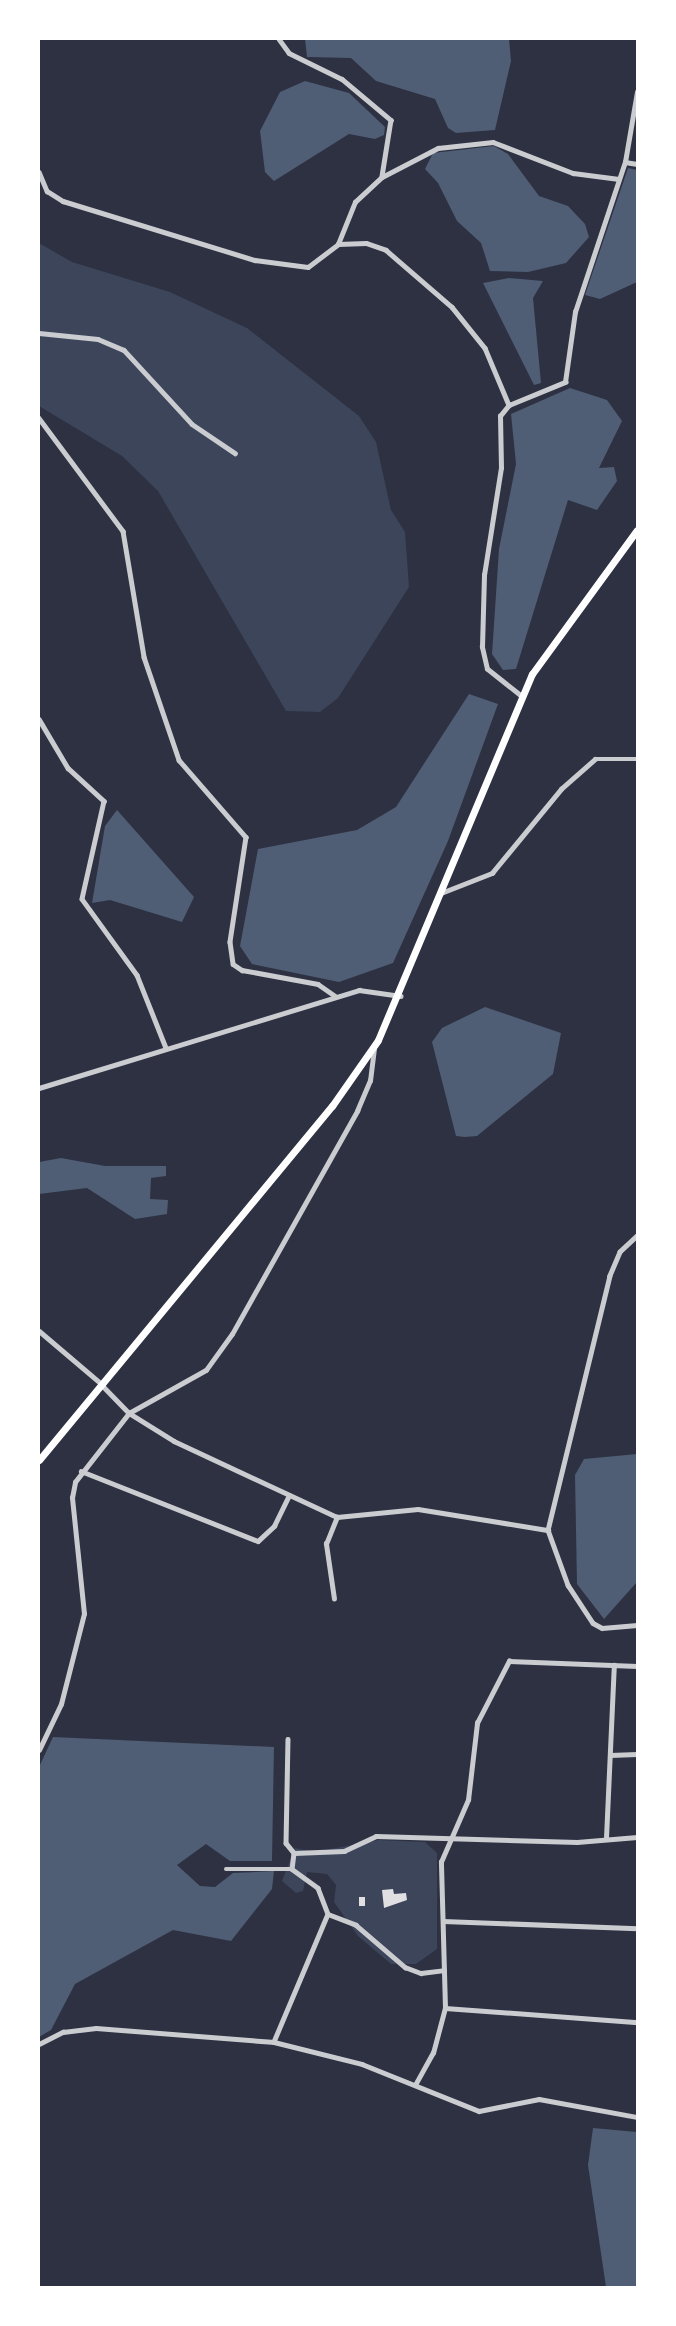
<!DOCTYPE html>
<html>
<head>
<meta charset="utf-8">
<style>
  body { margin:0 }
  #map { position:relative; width:676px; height:2326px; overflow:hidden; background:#2d3142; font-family:"Exo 2",sans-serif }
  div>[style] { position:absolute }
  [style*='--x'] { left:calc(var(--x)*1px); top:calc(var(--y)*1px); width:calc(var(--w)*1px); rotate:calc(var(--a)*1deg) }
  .green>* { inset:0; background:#3c4559 }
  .water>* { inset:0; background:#4f5d75 }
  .building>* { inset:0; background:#e0e0e3; transform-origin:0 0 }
  .minor>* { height:4.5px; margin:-2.25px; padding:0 2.25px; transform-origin:2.25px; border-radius:2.25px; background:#caccd0 }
  .tertiary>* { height:5px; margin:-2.5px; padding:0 2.5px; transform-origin:2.5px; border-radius:2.5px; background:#caccd0 }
  .trunk>* { height:7px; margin:-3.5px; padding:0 3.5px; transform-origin:3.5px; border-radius:3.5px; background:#fff }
  span { translate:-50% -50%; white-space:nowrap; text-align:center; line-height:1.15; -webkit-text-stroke:6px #fff; paint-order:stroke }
  .frame { position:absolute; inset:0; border:40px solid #fff; pointer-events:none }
</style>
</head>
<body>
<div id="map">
  <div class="green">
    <i style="clip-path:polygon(39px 243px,72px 262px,170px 292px,247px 328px,359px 416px,376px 442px,391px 510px,405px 532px,409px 587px,338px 698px,320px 712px,286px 711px,158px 491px,122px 456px,39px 406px)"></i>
    <i style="clip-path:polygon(379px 1840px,425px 1842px,437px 1853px,437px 1949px,416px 1964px,391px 1964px,358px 1936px,334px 1902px,336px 1885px,327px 1874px,307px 1872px,303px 1891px,296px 1893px,282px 1881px,295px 1848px,315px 1852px)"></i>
  </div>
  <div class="water">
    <i style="clip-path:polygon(305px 39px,509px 39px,511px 61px,495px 130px,456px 133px,448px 128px,435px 99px,376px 81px,351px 58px,307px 57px)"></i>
    <i style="clip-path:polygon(305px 81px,349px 93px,385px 127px,384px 135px,375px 139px,349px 134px,274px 181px,265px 172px,260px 131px,280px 92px)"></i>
    <i style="clip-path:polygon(494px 146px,508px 154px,539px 196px,568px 206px,585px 224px,589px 237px,566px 263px,528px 272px,490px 271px,481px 243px,457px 221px,438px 183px,425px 169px,433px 153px)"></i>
    <i style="clip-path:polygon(628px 168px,637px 170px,637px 282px,600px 299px,585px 295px)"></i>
    <i style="clip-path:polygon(509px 278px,543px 281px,533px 298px,541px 383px,534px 385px,483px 283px)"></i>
    <i style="clip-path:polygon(570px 388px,607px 400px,622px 421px,599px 468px,614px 467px,617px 481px,597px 510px,568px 500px,516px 669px,503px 670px,492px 654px,499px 549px,516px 464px,511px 414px)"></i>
    <i style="clip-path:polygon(469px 694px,498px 704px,448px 841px,393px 963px,339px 982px,252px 964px,240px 946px,258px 849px,357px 830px,396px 807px)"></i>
    <i style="clip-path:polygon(117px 810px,194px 897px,182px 922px,110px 900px,92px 903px,105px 826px)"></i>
    <i style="clip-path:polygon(485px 1007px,561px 1033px,553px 1074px,477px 1136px,465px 1137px,456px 1136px,432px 1042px,442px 1028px)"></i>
    <i style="clip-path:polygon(61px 1158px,105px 1166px,166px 1166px,166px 1176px,151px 1178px,150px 1199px,168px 1200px,167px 1214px,135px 1219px,87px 1188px,39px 1194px,39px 1162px)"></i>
    <i style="clip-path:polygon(637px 1454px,637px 1582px,604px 1619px,577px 1584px,575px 1475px,584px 1459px)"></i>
    <i style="clip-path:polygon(53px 1737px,274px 1747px,272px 1861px,230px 1861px,206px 1844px,177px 1865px,200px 1886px,215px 1887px,233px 1873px,274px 1871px,272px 1889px,231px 1941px,173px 1930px,75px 1984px,51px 2030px,39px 2037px,39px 1767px)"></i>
    <i style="clip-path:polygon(593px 2128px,637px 2132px,637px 2287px,606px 2287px,588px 2165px)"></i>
  </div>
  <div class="building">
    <i style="clip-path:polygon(393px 1889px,394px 1894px,406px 1893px,407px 1900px,384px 1908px,382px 1890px)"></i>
    <i style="left:359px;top:1897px;width:6px;height:9px"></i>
  </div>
  <div class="minor">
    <i style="--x:279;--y:39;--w:17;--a:54"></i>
    <i style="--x:289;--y:53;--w:59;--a:26.1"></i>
    <i style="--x:342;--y:79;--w:64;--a:39.9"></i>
    <i style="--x:391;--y:120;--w:57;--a:99.1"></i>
    <i style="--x:625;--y:162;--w:12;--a:9"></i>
    <i style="--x:39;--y:172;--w:21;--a:67"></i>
    <i style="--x:47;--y:191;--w:19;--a:32"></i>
    <i style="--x:63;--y:201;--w:201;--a:17.1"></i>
    <i style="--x:255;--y:260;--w:53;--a:7.5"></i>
    <i style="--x:308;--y:267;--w:38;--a:-37"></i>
    <i style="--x:338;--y:244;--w:45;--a:-68"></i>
    <i style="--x:355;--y:202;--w:37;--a:-43"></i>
    <i style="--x:382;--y:177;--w:63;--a:-27.4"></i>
    <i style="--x:438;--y:148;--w:55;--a:-6.2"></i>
    <i style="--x:493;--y:142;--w:86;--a:21.2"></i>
    <i style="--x:573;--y:173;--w:46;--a:7.4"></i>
    <i style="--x:338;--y:244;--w:28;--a:-2"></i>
    <i style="--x:366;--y:243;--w:21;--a:19"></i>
    <i style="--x:386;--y:250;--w:87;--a:40.8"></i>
    <i style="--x:452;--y:307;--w:53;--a:51.2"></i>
    <i style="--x:485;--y:348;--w:62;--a:67.2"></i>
    <i style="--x:39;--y:333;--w:59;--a:5.8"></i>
    <i style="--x:98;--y:339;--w:28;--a:23"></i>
    <i style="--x:124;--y:350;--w:100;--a:47.4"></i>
    <i style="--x:192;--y:424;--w:52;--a:34"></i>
    <i style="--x:39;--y:418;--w:141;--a:53.4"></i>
    <i style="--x:123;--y:531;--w:128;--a:80.5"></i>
    <i style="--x:144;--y:657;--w:109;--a:71.2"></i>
    <i style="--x:179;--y:760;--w:102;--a:49"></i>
    <i style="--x:246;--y:837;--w:106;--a:98.7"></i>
    <i style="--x:230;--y:942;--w:22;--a:82"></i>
    <i style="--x:233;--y:964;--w:11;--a:34"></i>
    <i style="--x:242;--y:970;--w:77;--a:10.4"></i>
    <i style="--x:318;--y:984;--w:21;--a:35"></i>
    <i style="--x:521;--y:696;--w:43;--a:-141.5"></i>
    <i style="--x:487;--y:669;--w:23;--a:-103"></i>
    <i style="--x:482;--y:647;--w:72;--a:-88.4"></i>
    <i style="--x:484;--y:575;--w:108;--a:-81"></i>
    <i style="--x:501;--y:468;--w:52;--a:-91.1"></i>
    <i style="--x:500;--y:416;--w:14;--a:-51"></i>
    <i style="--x:509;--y:405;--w:61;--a:-22.3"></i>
    <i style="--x:565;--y:382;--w:71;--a:-81.9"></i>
    <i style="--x:575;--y:312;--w:158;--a:-71.6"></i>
    <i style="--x:625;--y:162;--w:71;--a:-80.3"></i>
    <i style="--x:39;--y:719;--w:57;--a:59.4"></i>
    <i style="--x:68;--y:768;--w:49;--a:42.5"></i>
    <i style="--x:104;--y:801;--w:100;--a:102.7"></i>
    <i style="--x:82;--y:899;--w:94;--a:54.1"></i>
    <i style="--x:137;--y:975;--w:79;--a:68.3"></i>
    <i style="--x:441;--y:893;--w:55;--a:-21.4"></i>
    <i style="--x:492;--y:873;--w:109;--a:-50.6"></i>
    <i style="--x:561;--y:789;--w:45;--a:-41.4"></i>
    <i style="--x:595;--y:759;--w:42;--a:0"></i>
    <i style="--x:39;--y:1088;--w:335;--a:-17"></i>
    <i style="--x:359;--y:990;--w:42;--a:8.1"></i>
    <i style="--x:637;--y:1236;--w:23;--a:137"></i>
    <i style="--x:620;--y:1252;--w:26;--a:113"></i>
    <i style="--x:610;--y:1276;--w:261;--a:103.7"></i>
    <i style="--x:548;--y:1530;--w:59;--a:70"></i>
    <i style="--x:568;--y:1585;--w:45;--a:56.7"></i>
    <i style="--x:593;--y:1623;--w:10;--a:29"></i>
    <i style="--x:602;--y:1628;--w:35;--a:-5"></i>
    <i style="--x:101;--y:1384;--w:40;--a:46"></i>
    <i style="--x:129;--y:1413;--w:53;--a:31.9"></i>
    <i style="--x:174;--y:1441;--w:180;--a:25"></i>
    <i style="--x:337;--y:1517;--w:81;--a:-5.6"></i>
    <i style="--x:418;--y:1509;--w:132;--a:9.2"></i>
    <i style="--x:81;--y:1471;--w:190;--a:21.6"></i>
    <i style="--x:258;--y:1541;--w:22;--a:-43"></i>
    <i style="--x:274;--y:1526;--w:34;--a:-64"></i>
    <i style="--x:334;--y:1599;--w:56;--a:-98.3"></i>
    <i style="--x:326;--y:1544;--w:29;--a:-68"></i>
    <i style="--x:288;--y:1739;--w:104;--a:91.1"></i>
    <i style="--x:286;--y:1843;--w:13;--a:51"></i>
    <i style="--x:294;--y:1853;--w:16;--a:97"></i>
    <i style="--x:39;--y:1750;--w:51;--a:-64.4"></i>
    <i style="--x:61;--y:1704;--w:93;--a:-75.7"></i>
    <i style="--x:84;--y:1614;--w:117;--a:-95.9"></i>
    <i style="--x:72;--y:1498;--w:16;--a:-79"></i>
    <i style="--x:75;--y:1482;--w:88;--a:-52"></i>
    <i style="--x:129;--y:1413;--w:88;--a:-29.2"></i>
    <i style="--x:206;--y:1370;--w:44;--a:-54.2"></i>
    <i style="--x:232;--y:1334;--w:256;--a:-60.7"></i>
    <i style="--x:357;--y:1111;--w:33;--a:-67"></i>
    <i style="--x:370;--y:1081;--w:34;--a:-83"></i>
    <i style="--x:610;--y:1755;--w:27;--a:-2"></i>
    <i style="--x:606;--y:1838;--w:173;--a:-87.4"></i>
    <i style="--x:294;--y:1853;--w:50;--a:-2.3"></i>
    <i style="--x:344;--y:1851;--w:35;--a:-25"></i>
    <i style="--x:376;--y:1836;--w:201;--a:1.7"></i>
    <i style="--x:577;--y:1842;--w:60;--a:-4.8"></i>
    <i style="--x:226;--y:1869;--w:66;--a:0"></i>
    <i style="--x:292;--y:1869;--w:32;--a:36"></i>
    <i style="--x:318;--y:1888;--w:28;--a:69"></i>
    <i style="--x:328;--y:1914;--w:139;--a:112.9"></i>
    <i style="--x:328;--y:1914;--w:30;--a:21"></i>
    <i style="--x:356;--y:1925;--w:65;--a:40.6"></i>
    <i style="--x:405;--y:1967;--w:17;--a:21"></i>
    <i style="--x:421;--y:1973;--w:23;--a:-7"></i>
    <i style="--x:443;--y:1921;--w:194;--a:2.1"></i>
    <i style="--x:445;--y:2008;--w:193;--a:4.2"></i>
    <i style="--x:39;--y:2044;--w:27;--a:-27"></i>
    <i style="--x:63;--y:2032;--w:33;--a:-7"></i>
    <i style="--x:96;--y:2028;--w:179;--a:4.5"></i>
    <i style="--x:274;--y:2042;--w:91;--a:14"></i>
    <i style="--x:362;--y:2064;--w:126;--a:21.9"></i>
    <i style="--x:479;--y:2111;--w:61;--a:-11.3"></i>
    <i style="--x:539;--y:2099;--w:100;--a:10.4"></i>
    <i style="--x:415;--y:2085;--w:37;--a:-61"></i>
    <i style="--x:433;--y:2053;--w:47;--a:-75.1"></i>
    <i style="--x:445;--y:2008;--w:146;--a:-91.6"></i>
    <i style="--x:441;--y:1862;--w:68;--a:-66.5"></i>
    <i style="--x:468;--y:1800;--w:78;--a:-83.3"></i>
    <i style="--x:477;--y:1723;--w:70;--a:-62.7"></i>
    <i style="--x:509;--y:1661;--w:128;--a:2.2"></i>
  </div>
  <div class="tertiary">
    <i style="--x:39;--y:1331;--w:79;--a:40.4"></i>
  </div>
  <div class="trunk">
    <i style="--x:39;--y:1460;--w:460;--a:-50.4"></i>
    <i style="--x:332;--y:1106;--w:80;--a:-55.1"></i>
    <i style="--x:378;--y:1040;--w:397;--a:-67.2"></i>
    <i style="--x:532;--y:674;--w:178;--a:-53.9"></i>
  </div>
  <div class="frame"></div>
</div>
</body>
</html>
